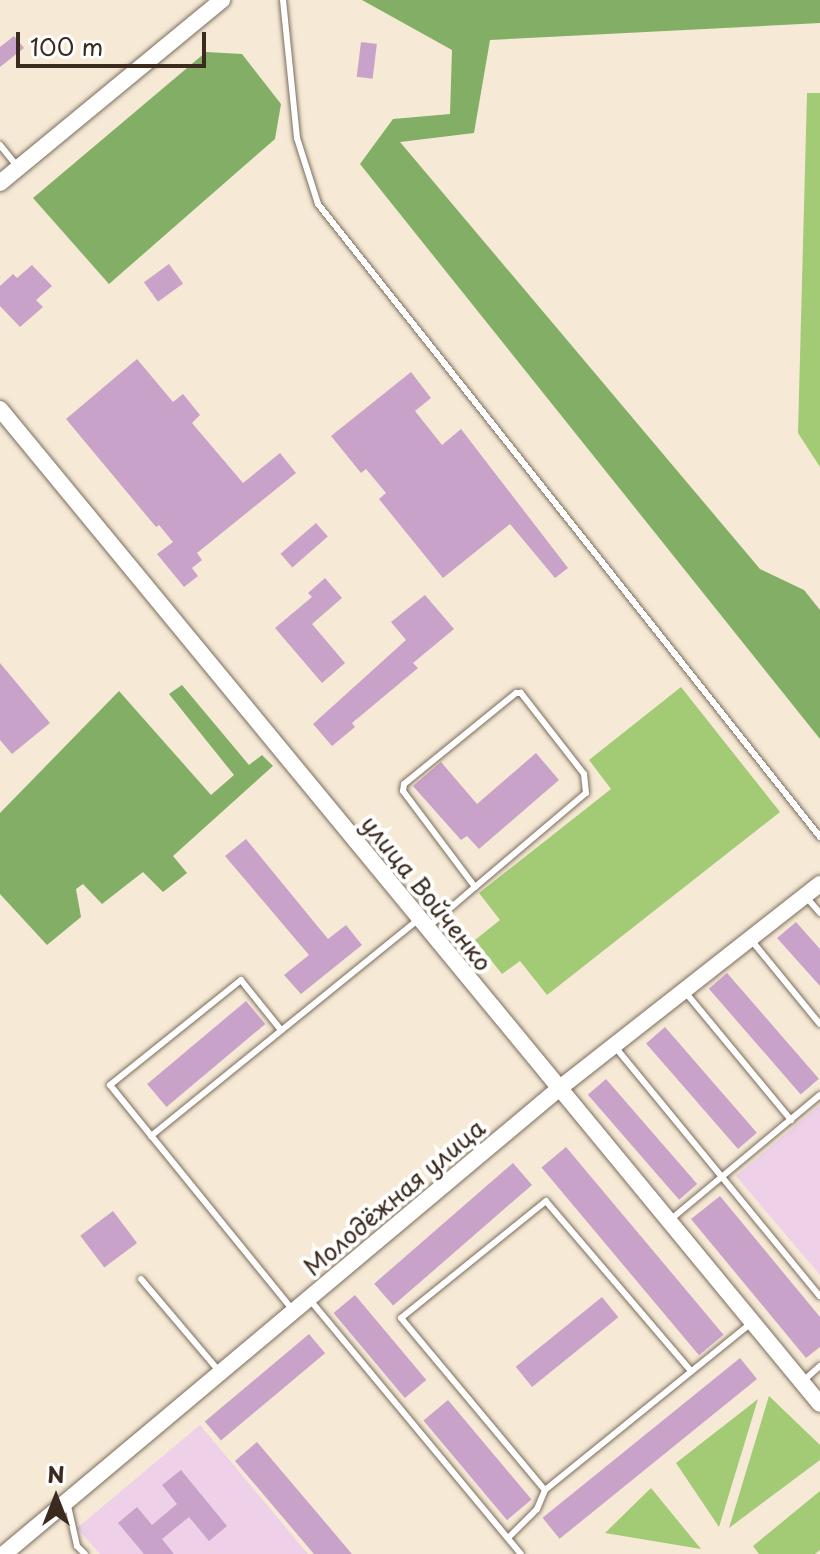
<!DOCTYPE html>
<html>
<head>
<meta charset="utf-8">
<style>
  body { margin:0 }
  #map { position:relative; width:820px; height:1554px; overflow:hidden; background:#f6ead6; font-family:"Playpen Sans",sans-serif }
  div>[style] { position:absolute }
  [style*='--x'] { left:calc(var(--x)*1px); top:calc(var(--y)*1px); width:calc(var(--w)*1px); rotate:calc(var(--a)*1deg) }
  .built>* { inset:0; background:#eed0e8 }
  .green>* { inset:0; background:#a3ca74 }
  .forest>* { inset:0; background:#82ae66 }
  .building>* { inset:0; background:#c9a2ca; transform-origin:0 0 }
  .roads { filter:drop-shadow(0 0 2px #7c6d5e) drop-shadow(0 0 2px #7c6d5e) }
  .service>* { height:6px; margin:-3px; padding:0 3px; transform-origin:3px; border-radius:3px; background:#fff }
  .secondary>* { height:16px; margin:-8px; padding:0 8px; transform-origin:8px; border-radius:8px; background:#fff }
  span { translate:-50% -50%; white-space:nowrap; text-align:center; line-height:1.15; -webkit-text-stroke:8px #fff; paint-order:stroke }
  .street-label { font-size:24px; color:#3b2a1e }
  .north { position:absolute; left:16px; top:1458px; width:80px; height:80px; -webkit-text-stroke:6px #fff; paint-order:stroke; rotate:0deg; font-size:22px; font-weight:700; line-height:32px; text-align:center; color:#3b2a1e }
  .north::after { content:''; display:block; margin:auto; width:28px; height:36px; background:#3b2a1e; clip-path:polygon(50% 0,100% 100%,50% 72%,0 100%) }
  .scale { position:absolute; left:16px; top:32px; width:190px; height:36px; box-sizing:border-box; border:4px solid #3b2a1e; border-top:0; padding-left:10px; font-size:24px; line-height:28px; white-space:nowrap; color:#3b2a1e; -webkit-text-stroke:6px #fff; paint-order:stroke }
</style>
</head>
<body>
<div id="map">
  <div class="built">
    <i style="clip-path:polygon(820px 1105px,820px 1275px,736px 1176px)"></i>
    <i style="clip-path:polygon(200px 1425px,308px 1554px,100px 1554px,77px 1528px)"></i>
  </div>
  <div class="green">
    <i style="clip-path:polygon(807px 93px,820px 93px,820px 467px,798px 433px)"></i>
    <i style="clip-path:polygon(681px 687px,780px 812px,547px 995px,520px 961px,502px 974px,475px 940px,500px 920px,479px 893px,611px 789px,589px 760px)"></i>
    <i style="clip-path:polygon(769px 1396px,820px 1445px,820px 1460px,729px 1528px)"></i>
    <i style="clip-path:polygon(758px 1399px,719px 1527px,676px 1463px)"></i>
    <i style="clip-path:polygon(651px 1488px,701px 1549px,605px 1533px)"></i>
    <i style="clip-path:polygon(820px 1491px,820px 1550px,815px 1554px,759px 1554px,753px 1546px)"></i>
  </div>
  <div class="forest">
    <i style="clip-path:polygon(362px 0,820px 0,820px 23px,490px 40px,474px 133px,400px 142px,760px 569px,804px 590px,820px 610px,820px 739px,360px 164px,393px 119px,450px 114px,452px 50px)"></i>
    <i style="clip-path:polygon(206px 52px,242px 54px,281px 104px,275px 139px,109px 284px,33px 198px)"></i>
    <i style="clip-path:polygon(182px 685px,249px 765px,262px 755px,273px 766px,173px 856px,187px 873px,163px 892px,143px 872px,102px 904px,83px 884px,76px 889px,81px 917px,47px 945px,0 894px,0 813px,119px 691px,211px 795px,234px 775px,169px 694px)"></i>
  </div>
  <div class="building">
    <i style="clip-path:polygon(14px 36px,24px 48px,0 67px,0 47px)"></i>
    <i style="left:361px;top:42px;width:16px;height:35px;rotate:7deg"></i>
    <i style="left:169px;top:264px;width:24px;height:31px;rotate:54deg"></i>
    <i style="clip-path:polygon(32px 265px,52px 286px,36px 300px,43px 307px,20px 327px,0 306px,0 286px,13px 274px,17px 278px)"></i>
    <i style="clip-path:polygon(137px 359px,173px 402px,183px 394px,200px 415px,192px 423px,243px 483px,280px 453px,296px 473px,197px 553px,202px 560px,192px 568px,198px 576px,184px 587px,157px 554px,173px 542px,159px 525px,156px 527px,66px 419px)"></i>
    <i style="clip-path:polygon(411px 372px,431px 398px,415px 411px,442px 445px,461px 429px,568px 568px,555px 578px,510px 524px,443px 578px,379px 499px,386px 493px,366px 469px,361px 473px,331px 436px)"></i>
    <i style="left:316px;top:523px;width:18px;height:47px;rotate:49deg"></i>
    <i style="clip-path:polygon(325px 578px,342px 598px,312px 624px,345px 663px,322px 683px,275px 628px,312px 597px,308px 593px)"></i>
    <i style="clip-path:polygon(425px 595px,454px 629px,413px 663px,418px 668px,352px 723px,355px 727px,332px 746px,313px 724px,406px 640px,391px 622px)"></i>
    <i style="clip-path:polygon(0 663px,50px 723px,12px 754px,0 740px)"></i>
    <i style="clip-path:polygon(536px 753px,559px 780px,479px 849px,467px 836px,461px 840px,413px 786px,441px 762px,477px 804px)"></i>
    <i style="clip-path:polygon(246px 839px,328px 939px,346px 925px,362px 945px,301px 994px,284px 975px,309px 955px,225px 856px)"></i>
    <i style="clip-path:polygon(796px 922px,820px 949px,820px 986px,777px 938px)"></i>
    <i style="left:727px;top:973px;width:140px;height:24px;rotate:49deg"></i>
    <i style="left:246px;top:1001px;width:30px;height:129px;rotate:50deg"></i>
    <i style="left:665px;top:1027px;width:140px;height:25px;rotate:49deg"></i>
    <i style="left:606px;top:1079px;width:139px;height:24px;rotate:49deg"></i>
    <i style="left:566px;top:1147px;width:245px;height:32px;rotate:50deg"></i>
    <i style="left:513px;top:1163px;width:29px;height:184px;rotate:49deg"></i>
    <i style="clip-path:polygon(720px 1196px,820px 1317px,820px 1347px,806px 1358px,691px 1219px)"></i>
    <i style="left:113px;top:1211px;width:40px;height:41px;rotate:53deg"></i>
    <i style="left:355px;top:1295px;width:111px;height:28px;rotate:50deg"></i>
    <i style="left:602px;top:1297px;width:26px;height:111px;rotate:51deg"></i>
    <i style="left:309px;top:1334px;width:25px;height:136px;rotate:50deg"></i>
    <i style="left:740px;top:1358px;width:27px;height:254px;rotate:51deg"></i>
    <i style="left:448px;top:1400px;width:130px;height:32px;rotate:50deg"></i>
    <i style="clip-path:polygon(257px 1442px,352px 1554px,314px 1554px,235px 1461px)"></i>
    <i style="clip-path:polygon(181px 1470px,227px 1526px,209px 1541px,189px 1517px,162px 1539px,174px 1554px,144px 1554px,118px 1523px,137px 1507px,152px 1525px,177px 1504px,162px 1485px)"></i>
  </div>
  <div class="roads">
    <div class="service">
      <i style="--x:283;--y:0;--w:139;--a:84.2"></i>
      <i style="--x:297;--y:138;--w:69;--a:72.3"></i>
      <i style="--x:318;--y:204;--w:808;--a:51.58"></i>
      <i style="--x:0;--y:145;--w:28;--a:51"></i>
      <i style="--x:807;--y:898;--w:20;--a:49"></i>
      <i style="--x:427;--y:928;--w:63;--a:-40.5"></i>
      <i style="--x:475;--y:887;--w:145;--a:-40.3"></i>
      <i style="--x:586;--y:793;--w:19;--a:-96"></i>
      <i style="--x:584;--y:774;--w:103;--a:-127.9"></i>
      <i style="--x:521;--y:693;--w:5;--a:180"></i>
      <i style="--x:516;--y:693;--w:144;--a:140.9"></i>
      <i style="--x:404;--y:784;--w:7;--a:98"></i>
      <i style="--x:403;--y:791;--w:120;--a:53.1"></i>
      <i style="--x:752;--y:941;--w:107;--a:50.7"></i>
      <i style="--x:686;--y:993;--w:165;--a:50.4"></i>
      <i style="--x:281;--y:1030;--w:64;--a:-128.7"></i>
      <i style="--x:241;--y:980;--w:168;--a:141.3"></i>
      <i style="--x:110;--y:1085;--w:290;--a:50.9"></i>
      <i style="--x:616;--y:1048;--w:321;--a:50.6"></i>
      <i style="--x:151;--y:1136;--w:343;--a:-39"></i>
      <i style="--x:670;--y:1220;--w:195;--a:-39.8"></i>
      <i style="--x:141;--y:1279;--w:121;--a:49.7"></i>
      <i style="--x:310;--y:1300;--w:330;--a:50.3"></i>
      <i style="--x:691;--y:1371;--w:223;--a:-130.5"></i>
      <i style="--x:546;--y:1201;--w:186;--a:141.1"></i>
      <i style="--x:401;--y:1318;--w:224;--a:50.1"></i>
      <i style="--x:545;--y:1490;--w:264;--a:-39"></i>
      <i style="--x:802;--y:1382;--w:24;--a:-42"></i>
      <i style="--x:68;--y:1506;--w:41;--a:77.3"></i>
      <i style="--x:77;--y:1546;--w:11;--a:45"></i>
      <i style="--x:508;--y:1538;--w:41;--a:-45"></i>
      <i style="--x:537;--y:1509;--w:21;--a:-67"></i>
    </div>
    <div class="secondary">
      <i style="--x:0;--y:183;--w:288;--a:-39.5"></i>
      <i style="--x:0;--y:409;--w:1289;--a:50.51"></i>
      <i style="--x:4;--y:1554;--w:727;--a:-39.98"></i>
      <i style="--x:561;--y:1087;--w:329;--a:-38.1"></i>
    </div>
  </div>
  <div class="street-label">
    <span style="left:427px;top:893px;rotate:51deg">улица Войченко</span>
    <span style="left:394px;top:1197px;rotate:-40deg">Молодёжная улица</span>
  </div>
  <div class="north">N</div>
  <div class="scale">100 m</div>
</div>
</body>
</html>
